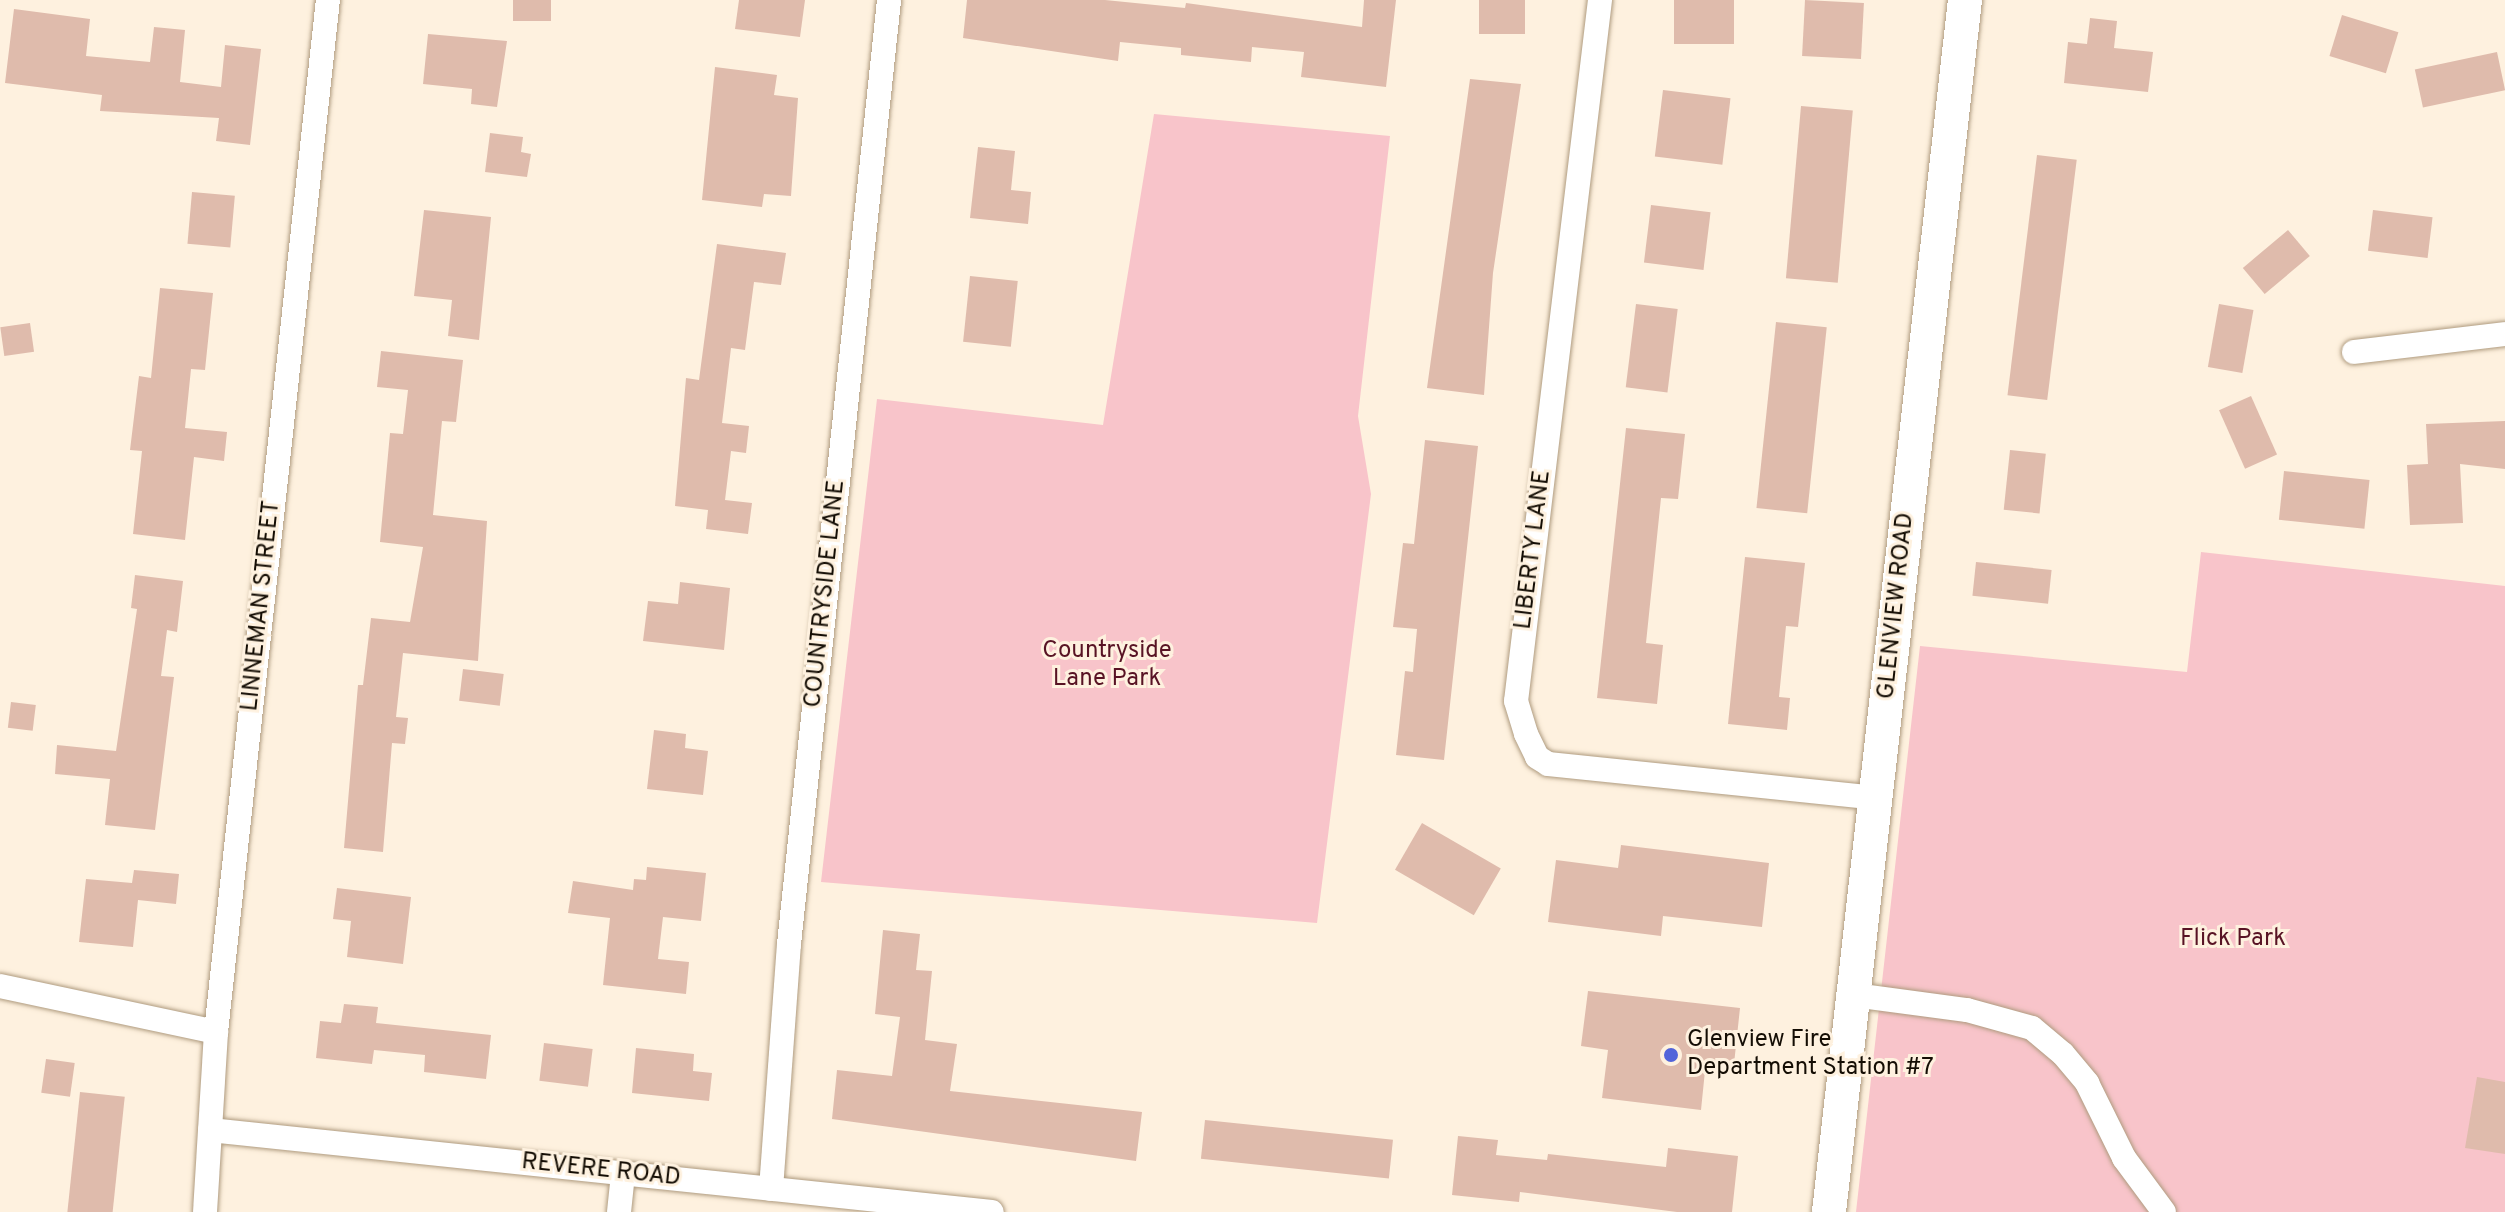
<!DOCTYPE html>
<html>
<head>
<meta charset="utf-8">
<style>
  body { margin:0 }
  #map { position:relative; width:2505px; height:1212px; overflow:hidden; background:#fef1df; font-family:Overpass,sans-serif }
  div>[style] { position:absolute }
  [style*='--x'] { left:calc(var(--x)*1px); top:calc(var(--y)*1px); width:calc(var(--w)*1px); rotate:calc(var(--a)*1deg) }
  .green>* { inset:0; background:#f8c4ca }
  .building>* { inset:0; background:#dfbbac; transform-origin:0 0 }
  .roads { filter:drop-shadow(0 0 2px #af9b7f) drop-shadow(0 0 2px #af9b7f) }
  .minor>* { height:24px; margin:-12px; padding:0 12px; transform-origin:12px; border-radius:12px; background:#fff }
  .secondary>* { height:34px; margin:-17px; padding:0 17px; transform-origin:17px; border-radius:17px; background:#fff }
  .dots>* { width:22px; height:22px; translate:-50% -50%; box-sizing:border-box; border:4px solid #fef1df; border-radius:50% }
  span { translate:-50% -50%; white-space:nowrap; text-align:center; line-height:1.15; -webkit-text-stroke:6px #fef1df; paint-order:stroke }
  .street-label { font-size:24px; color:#140d04 }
  .park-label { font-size:24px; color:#581324 }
  .poi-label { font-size:24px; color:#140d04 }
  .left { translate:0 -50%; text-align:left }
</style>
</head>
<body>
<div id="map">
  <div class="green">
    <i style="clip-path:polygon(1154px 114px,1390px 136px,1358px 416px,1371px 494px,1317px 923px,821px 882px,877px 399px,1103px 425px)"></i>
    <i style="clip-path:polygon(2201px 552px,2505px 586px,2505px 1212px,1856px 1212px,1920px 646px,2187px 672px)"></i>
  </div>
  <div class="building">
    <i style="left:513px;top:0;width:38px;height:21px"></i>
    <i style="clip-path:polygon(739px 0,805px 0,800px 37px,735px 29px)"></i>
    <i style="clip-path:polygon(967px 0,1105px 0,1185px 8px,1186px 3px,1362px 27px,1364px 0,1396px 0,1386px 87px,1301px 77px,1304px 52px,1252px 47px,1251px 62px,1181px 55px,1181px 48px,1120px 42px,1118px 61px,963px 38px)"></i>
    <i style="left:1479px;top:0;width:46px;height:34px"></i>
    <i style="left:1674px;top:0;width:60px;height:44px"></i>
    <i style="left:1805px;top:0;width:59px;height:56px;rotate:3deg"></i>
    <i style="clip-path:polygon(14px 9px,90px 19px,86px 56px,150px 62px,154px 27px,185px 30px,180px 82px,221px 87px,225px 45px,261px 49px,250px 145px,216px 141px,219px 118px,100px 111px,102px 95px,5px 83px)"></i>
    <i style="left:2342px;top:15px;width:59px;height:43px;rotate:17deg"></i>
    <i style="clip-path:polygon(2090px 18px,2117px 21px,2114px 48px,2153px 52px,2148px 92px,2064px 83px,2068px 42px,2087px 44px)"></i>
    <i style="clip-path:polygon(428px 34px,507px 41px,497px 107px,471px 104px,472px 89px,423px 84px)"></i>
    <i style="left:2497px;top:52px;width:39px;height:84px;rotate:78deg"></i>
    <i style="clip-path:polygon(715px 67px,777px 75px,774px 95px,798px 98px,791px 196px,764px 194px,762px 207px,702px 200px)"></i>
    <i style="clip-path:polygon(1470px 79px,1521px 84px,1493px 273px,1484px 395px,1427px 388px)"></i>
    <i style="left:1663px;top:90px;width:68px;height:67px;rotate:7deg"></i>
    <i style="left:1801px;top:106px;width:52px;height:173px;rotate:5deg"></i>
    <i style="clip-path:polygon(490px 133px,523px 137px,521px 152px,531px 154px,527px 177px,485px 172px)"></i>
    <i style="clip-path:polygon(978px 147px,1015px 151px,1011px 190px,1031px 192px,1028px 224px,970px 218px)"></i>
    <i style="left:2037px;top:155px;width:40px;height:242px;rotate:7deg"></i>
    <i style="left:192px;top:192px;width:43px;height:52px;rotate:5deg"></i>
    <i style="left:1651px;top:205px;width:60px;height:58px;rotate:7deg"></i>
    <i style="clip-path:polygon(424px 210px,491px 217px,479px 340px,448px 336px,452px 300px,414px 296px)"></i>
    <i style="left:2373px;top:210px;width:60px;height:41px;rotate:7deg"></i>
    <i style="left:2288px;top:230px;width:34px;height:59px;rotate:50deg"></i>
    <i style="clip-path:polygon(717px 244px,786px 253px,781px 285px,754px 282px,745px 350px,731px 348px,722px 423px,749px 426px,746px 453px,731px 451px,725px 500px,752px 503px,748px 534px,706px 529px,708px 510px,675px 506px,686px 378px,699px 380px)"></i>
    <i style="left:970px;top:276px;width:48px;height:66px;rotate:6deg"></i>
    <i style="clip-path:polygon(160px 288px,213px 293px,205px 370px,191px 369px,185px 428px,227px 432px,224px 461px,194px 457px,185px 540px,133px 534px,142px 451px,130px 450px,139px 376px,151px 378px)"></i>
    <i style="left:1636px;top:304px;width:42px;height:84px;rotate:7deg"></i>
    <i style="left:2219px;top:304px;width:35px;height:64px;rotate:10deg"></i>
    <i style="left:1776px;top:322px;width:51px;height:187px;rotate:6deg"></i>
    <i style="left:30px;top:323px;width:29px;height:30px;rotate:82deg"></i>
    <i style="clip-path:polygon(381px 351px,463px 360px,456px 422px,442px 421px,433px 515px,487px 521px,478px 661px,403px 653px,396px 717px,408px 718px,405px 744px,392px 743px,383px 852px,344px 848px,358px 685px,363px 685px,371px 618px,410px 622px,423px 547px,380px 542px,390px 433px,403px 434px,408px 390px,377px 387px)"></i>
    <i style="left:2251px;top:396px;width:64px;height:35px;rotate:66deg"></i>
    <i style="clip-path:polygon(2505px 421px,2505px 469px,2460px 464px,2463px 523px,2410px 525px,2407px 465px,2428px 464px,2426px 424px)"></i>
    <i style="clip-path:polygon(1626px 428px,1685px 434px,1678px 499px,1661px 498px,1646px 643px,1663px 645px,1657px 704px,1597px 698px)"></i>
    <i style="clip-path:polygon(1425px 440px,1478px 446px,1444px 760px,1396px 755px,1405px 671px,1413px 672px,1417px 629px,1393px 627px,1403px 543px,1414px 544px)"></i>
    <i style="left:2010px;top:450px;width:36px;height:60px;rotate:6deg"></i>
    <i style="left:2284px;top:471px;width:86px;height:49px;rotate:6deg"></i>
    <i style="clip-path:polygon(1745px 557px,1805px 563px,1798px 627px,1786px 626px,1779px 697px,1790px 698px,1787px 730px,1728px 724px)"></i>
    <i style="left:1976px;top:562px;width:76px;height:34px;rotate:6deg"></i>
    <i style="clip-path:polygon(135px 575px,183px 581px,177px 632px,167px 630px,161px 676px,174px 677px,155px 830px,105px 825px,110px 779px,55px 774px,57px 745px,116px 751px,137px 609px,131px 608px)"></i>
    <i style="clip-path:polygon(680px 582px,730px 588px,724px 650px,643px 641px,648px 601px,678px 604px)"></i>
    <i style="left:463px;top:669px;width:41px;height:32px;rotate:7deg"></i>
    <i style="left:11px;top:702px;width:25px;height:26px;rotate:7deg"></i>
    <i style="clip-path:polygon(654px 730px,686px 734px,685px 748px,708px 751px,703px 795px,647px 789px)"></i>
    <i style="left:1422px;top:823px;width:91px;height:54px;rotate:30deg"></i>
    <i style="clip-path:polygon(1621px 845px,1769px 863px,1762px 927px,1663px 916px,1661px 936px,1548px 922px,1556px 860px,1618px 868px)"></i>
    <i style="clip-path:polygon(647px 867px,706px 873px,701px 921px,663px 917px,658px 959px,689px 962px,686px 994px,603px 985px,610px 918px,568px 913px,573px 881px,633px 890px,634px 879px,646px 880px)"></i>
    <i style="clip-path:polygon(134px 870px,179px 874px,176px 904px,138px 900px,133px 947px,79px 942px,86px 879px,132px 883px)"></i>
    <i style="clip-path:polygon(337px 888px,411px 897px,403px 964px,347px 957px,351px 921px,333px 919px)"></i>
    <i style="clip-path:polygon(883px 930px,920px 934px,916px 970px,932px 971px,925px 1040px,957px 1044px,950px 1091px,1142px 1112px,1136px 1161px,832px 1119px,837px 1070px,892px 1076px,900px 1017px,875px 1014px)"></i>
    <i style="clip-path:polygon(1588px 991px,1740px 1008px,1734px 1064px,1706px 1061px,1701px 1110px,1602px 1098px,1608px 1050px,1581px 1046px)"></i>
    <i style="clip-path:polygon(344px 1004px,378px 1007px,376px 1023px,491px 1035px,486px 1079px,424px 1072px,425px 1055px,374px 1050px,372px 1064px,316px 1058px,320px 1021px,341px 1023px)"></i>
    <i style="left:544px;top:1043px;width:49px;height:38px;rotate:7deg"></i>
    <i style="clip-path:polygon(636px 1048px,694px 1054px,693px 1071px,712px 1073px,709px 1101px,632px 1093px)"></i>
    <i style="left:46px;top:1059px;width:29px;height:34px;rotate:8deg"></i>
    <i style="clip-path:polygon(2477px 1077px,2505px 1082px,2505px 1154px,2465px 1148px)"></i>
    <i style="left:80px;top:1092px;width:45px;height:121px;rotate:6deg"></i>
    <i style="left:1205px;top:1120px;width:189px;height:39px;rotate:6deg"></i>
    <i style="clip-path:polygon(1458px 1136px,1498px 1140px,1496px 1155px,1547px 1160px,1548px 1154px,1666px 1167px,1668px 1148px,1738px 1156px,1732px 1212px,1677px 1212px,1520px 1192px,1519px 1202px,1452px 1195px)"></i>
  </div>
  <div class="roads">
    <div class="minor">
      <i style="--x:1600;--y:0;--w:706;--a:96.83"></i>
      <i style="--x:1516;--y:701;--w:34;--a:73"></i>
      <i style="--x:1526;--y:734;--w:25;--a:64"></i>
      <i style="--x:1537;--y:757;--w:13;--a:32"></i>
      <i style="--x:1548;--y:764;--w:330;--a:5.9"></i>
      <i style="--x:2354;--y:352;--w:152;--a:-6.8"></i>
      <i style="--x:0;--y:986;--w:221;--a:12"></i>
      <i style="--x:1854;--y:995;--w:114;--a:7.6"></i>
      <i style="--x:1967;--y:1010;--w:67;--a:15.5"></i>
      <i style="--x:2032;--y:1028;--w:40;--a:40"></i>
      <i style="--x:2063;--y:1054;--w:38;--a:50"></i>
      <i style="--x:2087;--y:1083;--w:84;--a:63.7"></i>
      <i style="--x:2124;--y:1158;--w:67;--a:53.5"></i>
      <i style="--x:210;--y:1130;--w:786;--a:5.99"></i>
      <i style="--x:771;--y:1189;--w:246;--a:-85.8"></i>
      <i style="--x:789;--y:944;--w:949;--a:-83.95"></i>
      <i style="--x:205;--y:1212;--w:180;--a:-86.5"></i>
      <i style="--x:216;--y:1032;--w:1038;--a:-83.81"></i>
      <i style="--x:619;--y:1212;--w:39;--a:-84"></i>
    </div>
    <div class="secondary">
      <i style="--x:1829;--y:1212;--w:1220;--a:-83.6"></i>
    </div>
  </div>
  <div class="dots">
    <i style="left:1671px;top:1055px;background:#5264da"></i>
  </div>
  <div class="street-label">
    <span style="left:1534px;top:550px;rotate:-83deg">LIBERTY LANE</span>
    <span style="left:826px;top:594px;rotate:-84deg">COUNTRYSIDE LANE</span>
    <span style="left:262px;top:606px;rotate:-84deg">LINNEMAN STREET</span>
    <span style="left:1897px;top:606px;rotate:-84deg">GLENVIEW ROAD</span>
    <span style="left:601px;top:1171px;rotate:6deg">REVERE ROAD</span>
  </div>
  <div class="park-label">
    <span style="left:1107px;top:666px">Countryside<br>Lane Park</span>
    <span style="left:2233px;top:940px">Flick Park</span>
  </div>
  <div class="poi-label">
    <span class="left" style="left:1687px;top:1055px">Glenview Fire<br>Department Station #7</span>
  </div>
</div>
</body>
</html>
